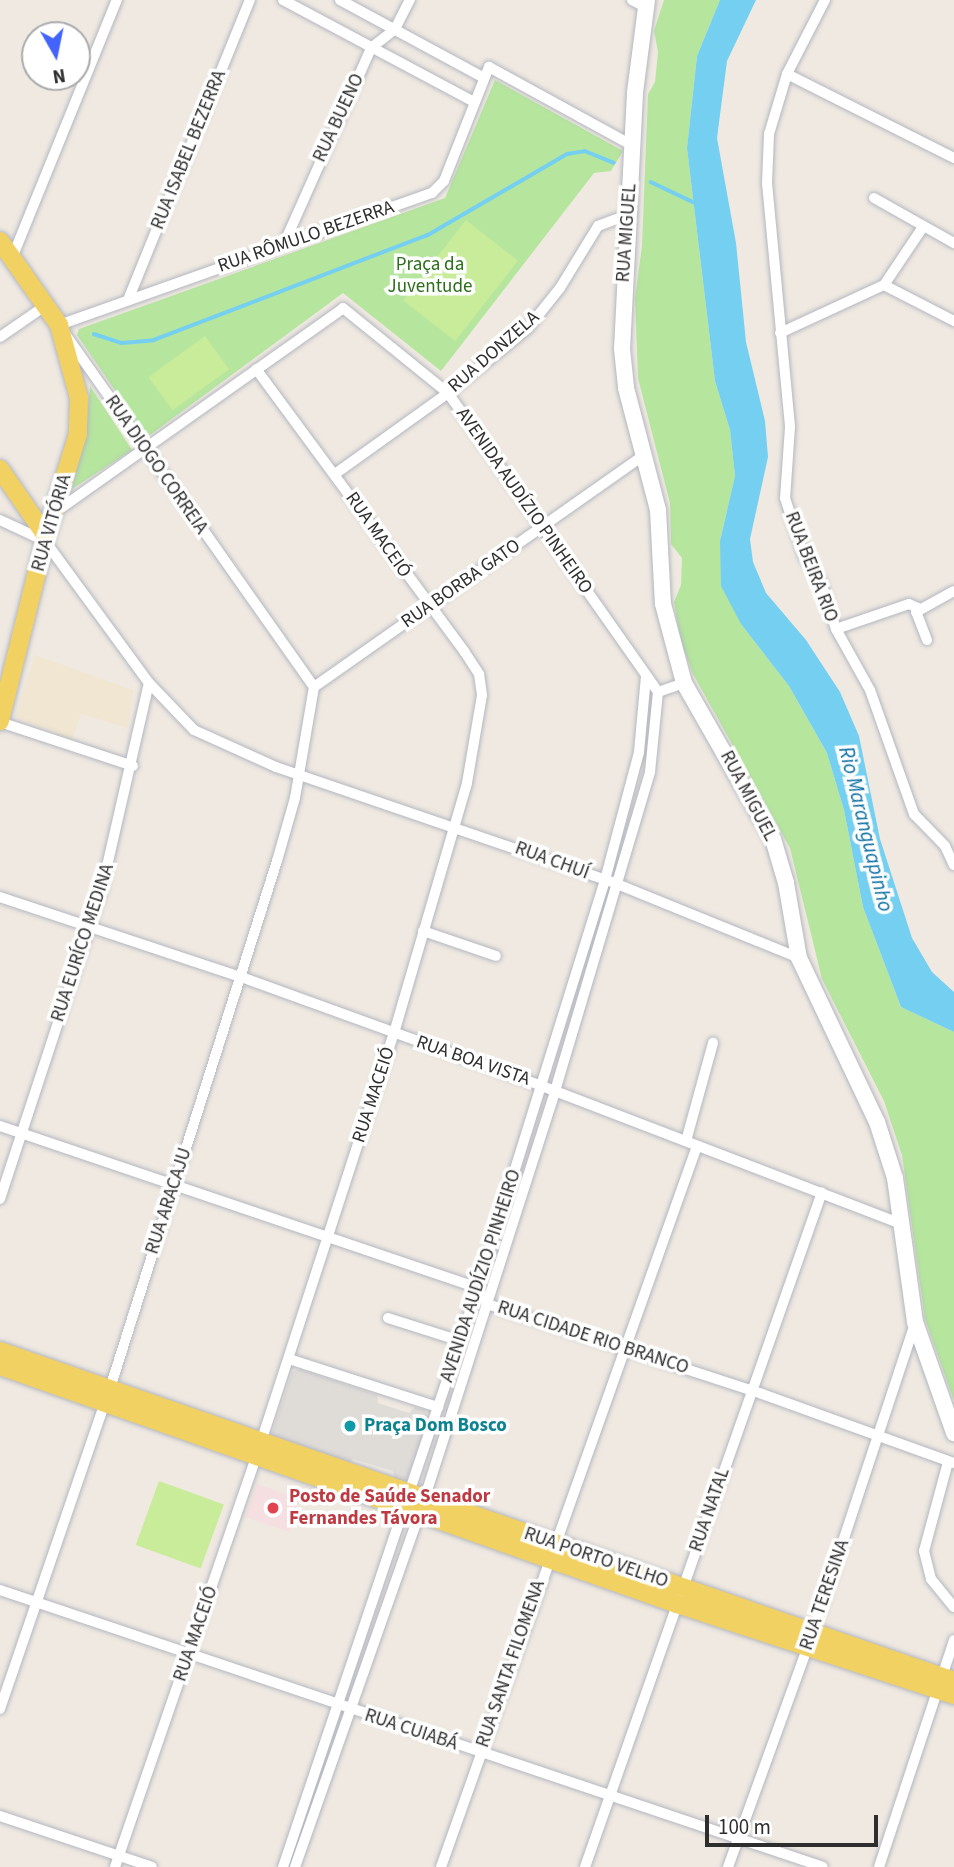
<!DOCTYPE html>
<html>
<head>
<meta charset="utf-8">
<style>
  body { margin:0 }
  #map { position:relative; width:954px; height:1867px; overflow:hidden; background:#efe9e1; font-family:"Source Sans 3",sans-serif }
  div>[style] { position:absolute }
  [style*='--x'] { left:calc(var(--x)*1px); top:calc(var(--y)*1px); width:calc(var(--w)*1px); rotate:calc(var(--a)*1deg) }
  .education>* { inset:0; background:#f0e6d1 }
  .medical>* { inset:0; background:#f5dfe0; transform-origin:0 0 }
  .green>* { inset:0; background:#b6e59e }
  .pitch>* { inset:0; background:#c9ec9a; transform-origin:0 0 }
  .plaza>* { inset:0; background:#dfdcd8 }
  .water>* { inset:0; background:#75cff0 }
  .stream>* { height:3.5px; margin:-1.75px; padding:0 1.75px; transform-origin:1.75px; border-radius:1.75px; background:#75cff0 }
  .roads { filter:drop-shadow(0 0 2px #b4b7c1) drop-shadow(0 0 2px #b4b7c1) }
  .street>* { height:10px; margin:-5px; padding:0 5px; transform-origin:5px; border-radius:5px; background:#fff }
  .secondary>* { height:16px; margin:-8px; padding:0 8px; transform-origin:8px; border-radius:8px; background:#fff }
  .primary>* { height:18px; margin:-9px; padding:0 9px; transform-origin:9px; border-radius:9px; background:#f2d163 }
  .dots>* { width:19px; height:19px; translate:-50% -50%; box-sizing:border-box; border:4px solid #fff; border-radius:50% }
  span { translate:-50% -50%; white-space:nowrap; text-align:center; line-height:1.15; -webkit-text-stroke:7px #fff; paint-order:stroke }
  .street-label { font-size:19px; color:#2e2e2e }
  .park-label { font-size:19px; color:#2c6e1b }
  .culture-label { font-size:19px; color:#0d838f; font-weight:700 }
  .left { translate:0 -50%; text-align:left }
  .health-label { font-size:19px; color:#be3a42; font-weight:700 }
  .water-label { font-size:21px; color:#0d6fa3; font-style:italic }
  .north { position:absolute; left:21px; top:21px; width:70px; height:70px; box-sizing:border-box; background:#fff; border:2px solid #ababab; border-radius:50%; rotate:171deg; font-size:19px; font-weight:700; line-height:28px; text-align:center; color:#2e2e2e }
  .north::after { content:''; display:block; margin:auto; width:24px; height:32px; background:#4264fb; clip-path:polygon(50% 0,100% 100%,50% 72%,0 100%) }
  .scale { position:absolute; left:705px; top:1815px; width:173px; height:32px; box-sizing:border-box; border:4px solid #2e2e2e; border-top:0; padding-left:9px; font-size:21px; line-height:24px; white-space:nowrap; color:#2e2e2e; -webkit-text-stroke:5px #fff; paint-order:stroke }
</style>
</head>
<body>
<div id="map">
  <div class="education">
    <i style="clip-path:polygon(35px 655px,133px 690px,128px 728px,81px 714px,72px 740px,15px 717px)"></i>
  </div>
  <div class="medical">
    <i style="left:257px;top:1484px;width:46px;height:35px;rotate:19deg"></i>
  </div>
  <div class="green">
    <i style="clip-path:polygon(664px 0,720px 0,697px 56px,687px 148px,715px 381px,730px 430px,735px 476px,720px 541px,741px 624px,789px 686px,827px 753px,844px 810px,863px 907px,901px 1007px,954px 1032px,954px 1401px,925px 1319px,902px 1155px,884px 1101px,822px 979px,790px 848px,693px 674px,681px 642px,674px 602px,681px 585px,682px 558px,671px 544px,670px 503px,638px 378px,635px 298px,642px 246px,648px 94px,655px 82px,658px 52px,654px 31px)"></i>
    <i style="clip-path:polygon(495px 80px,623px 151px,611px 171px,594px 173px,441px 371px,343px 293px,150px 435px,145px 434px,77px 335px,79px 329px,445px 198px)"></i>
    <i style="clip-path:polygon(90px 386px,132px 450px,72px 489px,87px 422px)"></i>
  </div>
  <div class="pitch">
    <i style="left:466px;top:220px;width:66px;height:102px;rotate:38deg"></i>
    <i style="left:205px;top:336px;width:41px;height:70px;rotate:54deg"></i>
    <i style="left:159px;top:1481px;width:69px;height:68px;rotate:20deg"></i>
  </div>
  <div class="plaza">
    <i style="clip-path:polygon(299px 1369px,377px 1395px,378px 1403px,409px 1413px,415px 1407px,425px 1410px,429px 1418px,406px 1482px,395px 1482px,393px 1471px,353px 1459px,348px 1466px,275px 1441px,272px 1433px,292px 1372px)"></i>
  </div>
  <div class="water">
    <i style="clip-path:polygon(720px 0,756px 0,727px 61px,717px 138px,736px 243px,746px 342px,765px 421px,768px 457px,750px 539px,753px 562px,766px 593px,806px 640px,840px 692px,859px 736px,880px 839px,912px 938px,932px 972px,954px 992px,954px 1032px,901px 1007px,863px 907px,844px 810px,827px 753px,789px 686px,741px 624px,721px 586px,720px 541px,735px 476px,730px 430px,715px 381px,687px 148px,697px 56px)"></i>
  </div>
  <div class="stream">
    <i style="--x:651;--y:182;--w:47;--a:25.5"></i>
    <i style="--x:94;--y:334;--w:29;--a:18"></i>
    <i style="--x:122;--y:343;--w:32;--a:-5"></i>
    <i style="--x:154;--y:340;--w:293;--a:-21"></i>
    <i style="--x:428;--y:235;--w:161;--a:-30.2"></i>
    <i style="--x:567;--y:154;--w:18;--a:-9"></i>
    <i style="--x:585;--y:151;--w:31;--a:22"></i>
  </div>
  <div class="roads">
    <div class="street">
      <i style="--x:283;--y:0;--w:217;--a:28.1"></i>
      <i style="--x:340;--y:0;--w:164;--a:28.4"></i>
      <i style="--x:632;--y:0;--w:15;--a:28"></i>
      <i style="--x:825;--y:0;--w:83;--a:117.2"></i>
      <i style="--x:787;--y:74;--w:63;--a:106.7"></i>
      <i style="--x:769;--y:134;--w:49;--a:92.3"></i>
      <i style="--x:767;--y:183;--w:245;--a:84.6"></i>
      <i style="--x:790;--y:427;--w:71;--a:94"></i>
      <i style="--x:785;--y:498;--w:61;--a:71.9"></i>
      <i style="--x:804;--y:556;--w:31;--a:57"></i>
      <i style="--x:821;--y:582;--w:49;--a:72.3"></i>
      <i style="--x:836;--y:629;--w:70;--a:60.9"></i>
      <i style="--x:870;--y:690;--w:132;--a:70.5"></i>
      <i style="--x:914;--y:814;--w:45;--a:45.9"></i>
      <i style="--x:945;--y:846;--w:21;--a:65"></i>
      <i style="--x:787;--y:74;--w:187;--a:26.7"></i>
      <i style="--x:874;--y:198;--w:92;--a:29.4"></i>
      <i style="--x:283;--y:246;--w:217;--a:-66"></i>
      <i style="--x:371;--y:48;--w:31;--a:-38"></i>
      <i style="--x:395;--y:29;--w:33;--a:-63"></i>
      <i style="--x:12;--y:258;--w:279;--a:-67.9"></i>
      <i style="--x:884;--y:285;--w:79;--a:27.2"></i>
      <i style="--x:128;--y:300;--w:324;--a:-67.9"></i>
      <i style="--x:780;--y:333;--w:115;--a:-24.8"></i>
      <i style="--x:884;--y:285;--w:70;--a:-56.1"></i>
      <i style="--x:0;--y:337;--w:55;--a:-34.6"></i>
      <i style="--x:335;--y:474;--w:139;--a:-35.6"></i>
      <i style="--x:448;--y:393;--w:103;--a:-39.1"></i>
      <i style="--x:528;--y:328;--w:51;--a:-51.3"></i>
      <i style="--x:560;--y:288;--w:73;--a:-58.5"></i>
      <i style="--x:598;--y:226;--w:34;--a:-21"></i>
      <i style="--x:54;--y:513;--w:354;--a:-35.3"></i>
      <i style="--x:343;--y:308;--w:135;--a:39"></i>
      <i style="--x:448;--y:393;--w:365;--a:54.9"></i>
      <i style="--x:658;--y:692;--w:28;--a:-19"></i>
      <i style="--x:0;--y:520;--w:50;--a:25"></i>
      <i style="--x:45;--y:541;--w:176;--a:53.8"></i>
      <i style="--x:149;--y:683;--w:65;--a:46.2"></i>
      <i style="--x:194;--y:730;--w:90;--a:24.3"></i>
      <i style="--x:276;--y:767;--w:361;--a:18.9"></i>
      <i style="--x:617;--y:884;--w:196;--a:22.1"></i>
      <i style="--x:836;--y:629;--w:77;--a:-18.9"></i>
      <i style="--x:909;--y:604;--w:10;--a:24"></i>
      <i style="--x:927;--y:640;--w:30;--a:-111"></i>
      <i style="--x:916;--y:612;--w:43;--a:-28.9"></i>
      <i style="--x:314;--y:687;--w:443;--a:-125.2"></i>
      <i style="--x:59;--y:325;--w:396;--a:-19.5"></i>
      <i style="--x:432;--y:193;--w:17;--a:-45"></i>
      <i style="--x:444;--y:181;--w:123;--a:-68.5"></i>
      <i style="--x:489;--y:67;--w:164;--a:28.7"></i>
      <i style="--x:314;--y:687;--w:400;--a:-35.1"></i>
      <i style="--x:0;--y:722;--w:140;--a:18.3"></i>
      <i style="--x:0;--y:897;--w:254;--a:18.4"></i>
      <i style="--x:241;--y:977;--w:320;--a:19.9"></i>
      <i style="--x:542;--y:1086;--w:385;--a:21"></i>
      <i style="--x:423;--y:931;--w:77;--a:18.9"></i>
      <i style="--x:0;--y:1126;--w:505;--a:18.72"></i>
      <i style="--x:478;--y:1288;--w:18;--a:61"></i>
      <i style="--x:487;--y:1304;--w:289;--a:18.1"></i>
      <i style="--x:762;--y:1394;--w:204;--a:19.8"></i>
      <i style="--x:686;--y:1141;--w:102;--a:-74.6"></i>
      <i style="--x:0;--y:1199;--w:327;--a:-71.8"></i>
      <i style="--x:102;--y:888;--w:210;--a:-77.1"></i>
      <i style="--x:388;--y:1318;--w:76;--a:17.7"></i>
      <i style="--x:289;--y:1359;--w:157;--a:17.9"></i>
      <i style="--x:948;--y:1462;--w:92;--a:105.1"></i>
      <i style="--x:924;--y:1551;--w:29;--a:76"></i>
      <i style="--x:931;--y:1579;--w:36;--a:51"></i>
      <i style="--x:0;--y:1590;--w:868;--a:18.6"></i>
      <i style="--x:0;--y:1709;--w:346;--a:-71.1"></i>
      <i style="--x:112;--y:1382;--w:547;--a:-72.43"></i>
      <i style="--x:277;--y:861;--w:66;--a:-74.1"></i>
      <i style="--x:295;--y:798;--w:113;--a:-80.3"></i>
      <i style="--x:0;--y:1816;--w:160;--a:18.5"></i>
      <i style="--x:115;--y:1867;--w:449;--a:-71"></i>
      <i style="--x:261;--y:1442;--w:430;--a:-72"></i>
      <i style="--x:394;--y:1033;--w:260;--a:-73.7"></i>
      <i style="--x:467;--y:783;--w:89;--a:-80.3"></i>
      <i style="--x:482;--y:695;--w:21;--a:-98"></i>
      <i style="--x:479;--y:674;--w:27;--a:-123"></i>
      <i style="--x:464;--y:651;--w:350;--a:-126.4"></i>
      <i style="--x:283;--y:1867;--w:611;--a:-71.39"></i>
      <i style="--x:478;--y:1288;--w:427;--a:-72.7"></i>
      <i style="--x:605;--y:880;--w:132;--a:-75.1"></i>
      <i style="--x:639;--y:752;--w:75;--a:-84.7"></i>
      <i style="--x:295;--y:1867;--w:389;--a:-70.6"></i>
      <i style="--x:424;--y:1500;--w:429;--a:-72.2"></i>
      <i style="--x:555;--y:1091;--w:333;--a:-73.4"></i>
      <i style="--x:650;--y:772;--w:80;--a:-84.3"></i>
      <i style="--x:441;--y:1867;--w:765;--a:-70.45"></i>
      <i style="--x:585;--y:1867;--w:715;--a:-70.65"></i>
      <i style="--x:728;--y:1867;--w:250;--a:-70.1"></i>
      <i style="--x:813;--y:1632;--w:324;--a:-71.7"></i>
      <i style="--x:879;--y:1867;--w:239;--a:-71.7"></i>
    </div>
    <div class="secondary">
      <i style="--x:647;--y:0;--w:94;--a:97.4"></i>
      <i style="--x:635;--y:93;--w:256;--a:92.9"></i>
      <i style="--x:622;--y:349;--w:39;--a:84"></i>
      <i style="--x:626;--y:388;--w:126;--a:75.3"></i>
      <i style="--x:658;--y:510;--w:94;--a:87"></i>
      <i style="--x:663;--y:604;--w:82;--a:75.1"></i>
      <i style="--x:684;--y:683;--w:180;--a:60.3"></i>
      <i style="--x:773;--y:839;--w:46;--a:73.5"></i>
      <i style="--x:786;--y:883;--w:76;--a:80.2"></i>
      <i style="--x:799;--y:958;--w:182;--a:64.6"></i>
      <i style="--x:877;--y:1122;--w:59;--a:72.2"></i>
      <i style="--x:895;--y:1178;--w:145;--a:82.1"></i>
      <i style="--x:915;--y:1322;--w:118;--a:70.6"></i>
    </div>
    <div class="primary">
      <i style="--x:0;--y:241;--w:103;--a:54.9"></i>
      <i style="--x:59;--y:325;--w:76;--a:74.7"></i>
      <i style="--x:79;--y:398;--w:36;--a:92"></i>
      <i style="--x:78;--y:434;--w:107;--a:107.4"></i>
      <i style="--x:46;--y:536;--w:191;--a:104"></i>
      <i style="--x:0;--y:469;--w:81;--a:55.5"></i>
      <i style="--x:0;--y:1351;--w:1009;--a:19.08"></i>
      <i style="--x:0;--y:1366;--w:718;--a:19.37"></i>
      <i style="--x:677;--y:1604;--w:292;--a:18.2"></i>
    </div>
  </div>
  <div class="dots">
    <i style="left:350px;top:1426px;background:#0f9aa8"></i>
    <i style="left:273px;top:1508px;background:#e0444e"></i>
  </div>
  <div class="street-label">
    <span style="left:339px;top:118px;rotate:-65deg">RUA BUENO</span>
    <span style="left:189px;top:150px;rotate:-68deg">RUA ISABEL BEZERRA</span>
    <span style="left:627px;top:233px;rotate:-86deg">RUA MIGUEL</span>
    <span style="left:306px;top:237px;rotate:-19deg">RUA RÔMULO BEZERRA</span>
    <span style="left:494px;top:352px;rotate:-41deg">RUA DONZELA</span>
    <span style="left:156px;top:465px;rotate:55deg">RUA DIOGO CORREIA</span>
    <span style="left:524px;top:501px;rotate:55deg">AVENIDA AUDÍZIO PINHEIRO</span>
    <span style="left:52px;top:523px;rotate:-74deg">RUA VITÓRIA</span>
    <span style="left:378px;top:535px;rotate:55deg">RUA MACEIÓ</span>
    <span style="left:811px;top:567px;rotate:69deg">RUA BEIRA RIO</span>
    <span style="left:461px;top:584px;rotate:-35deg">RUA BORBA GATO</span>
    <span style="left:748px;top:796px;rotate:62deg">RUA MIGUEL</span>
    <span style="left:552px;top:861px;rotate:20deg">RUA CHUÍ</span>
    <span style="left:83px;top:943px;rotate:-72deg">RUA EURÍCO MEDINA</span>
    <span style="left:473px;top:1061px;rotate:19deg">RUA BOA VISTA</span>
    <span style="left:374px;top:1095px;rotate:-72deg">RUA MACEIÓ</span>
    <span style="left:169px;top:1201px;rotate:-72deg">RUA ARACAJU</span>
    <span style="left:481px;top:1276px;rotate:-72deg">AVENIDA AUDÍZIO PINHEIRO</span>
    <span style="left:593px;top:1338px;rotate:18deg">RUA CIDADE RIO BRANCO</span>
    <span style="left:710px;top:1510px;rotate:-71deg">RUA NATAL</span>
    <span style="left:596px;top:1558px;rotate:19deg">RUA PORTO VELHO</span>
    <span style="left:825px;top:1595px;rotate:-71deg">RUA TERESINA</span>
    <span style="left:196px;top:1634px;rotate:-71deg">RUA MACEIÓ</span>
    <span style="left:511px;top:1664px;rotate:-71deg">RUA SANTA FILOMENA</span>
    <span style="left:411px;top:1730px;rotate:18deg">RUA CUIABÁ</span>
  </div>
  <div class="park-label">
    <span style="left:430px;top:276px">Praça da<br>Juventude</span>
  </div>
  <div class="culture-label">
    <span class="left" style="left:364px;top:1426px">Praça Dom Bosco</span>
  </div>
  <div class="health-label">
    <span class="left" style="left:289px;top:1508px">Posto de Saúde Senador<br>Fernandes Távora</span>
  </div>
  <div class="water-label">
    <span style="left:866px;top:829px;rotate:76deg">Rio Maranguapinho</span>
  </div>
  <div class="north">N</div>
  <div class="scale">100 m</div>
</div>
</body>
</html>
